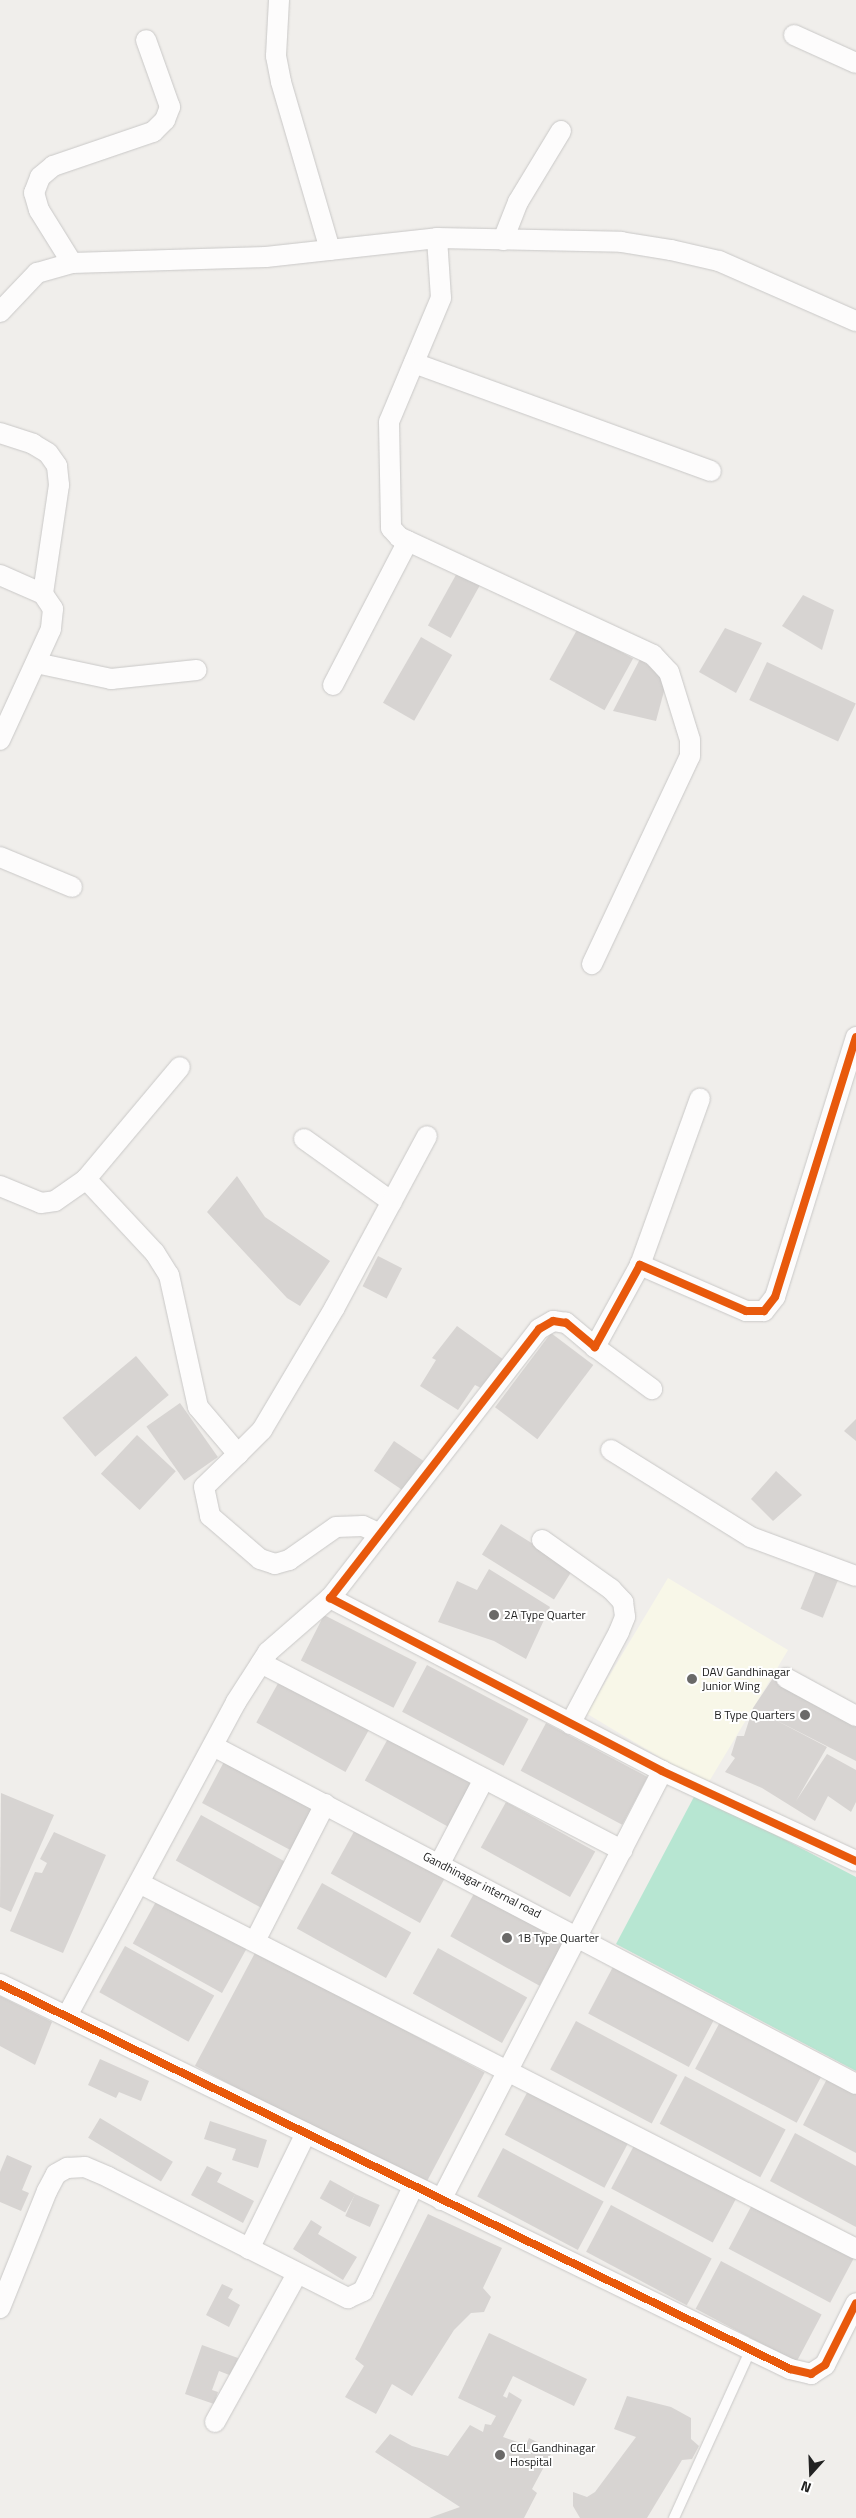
<!DOCTYPE html>
<html>
<head>
<meta charset="utf-8">
<style>
  body { margin:0 }
  #map { position:relative; width:856px; height:2518px; overflow:hidden; background:#f0eeeb; font-family:"Titillium Web",sans-serif }
  div>[style] { position:absolute }
  [style*='--x'] { left:calc(var(--x)*1px); top:calc(var(--y)*1px); width:calc(var(--w)*1px); rotate:calc(var(--a)*1deg) }
  .education>* { inset:0; background:#f8f7e8; transform-origin:0 0 }
  .pitch>* { inset:0; background:#b7e6d2 }
  .building>* { inset:0; background:#d7d4d2; transform-origin:0 0 }
  .roads { filter:drop-shadow(0 0 1px #c9c8c7) drop-shadow(0 0 1px #c9c8c7) }
  .service>* { height:10px; margin:-5px; padding:0 5px; transform-origin:5px; border-radius:5px; background:#fdfcfc }
  .minor>* { height:20px; margin:-10px; padding:0 10px; transform-origin:10px; border-radius:10px; background:#fdfcfc }
  .cycleway>* { height:8px; margin:-4px; padding:0 4px; transform-origin:4px; border-radius:4px; background:#e8590c }
  .dots>* { width:14px; height:14px; translate:-50% -50%; box-sizing:border-box; border:2px solid #fff; border-radius:50% }
  span { translate:-50% -50%; white-space:nowrap; text-align:center; line-height:1.15; -webkit-text-stroke:4px #fff; paint-order:stroke }
  .poi-label { font-size:12px; color:#222 }
  .left { translate:0 -50%; text-align:left }
  .right { translate:-100% -50%; text-align:right }
  .street-label { font-size:12px; color:#222 }
  .north { position:absolute; left:786px; top:2448px; width:50px; height:50px; -webkit-text-stroke:4px #fff; paint-order:stroke; rotate:200deg; font-size:14px; font-weight:700; line-height:20px; text-align:center; color:#222 }
  .north::after { content:''; display:block; margin:auto; width:18px; height:22px; background:#222; clip-path:polygon(50% 0,100% 100%,50% 72%,0 100%) }
</style>
</head>
<body>
<div id="map">
  <div class="education">
    <i style="left:668px;top:1578px;width:140px;height:158px;rotate:31deg"></i>
  </div>
  <div class="pitch">
    <i style="clip-path:polygon(696px 1793px,856px 1877px,856px 2071px,616px 1944px)"></i>
  </div>
  <div class="building">
    <i style="left:457px;top:573px;width:26px;height:60px;rotate:29deg"></i>
    <i style="clip-path:polygon(803px 595px,834px 610px,822px 650px,782px 626px)"></i>
    <i style="left:578px;top:628px;width:63px;height:59px;rotate:29deg"></i>
    <i style="clip-path:polygon(725px 628px,762px 643px,736px 693px,699px 672px)"></i>
    <i style="left:421px;top:637px;width:36px;height:76px;rotate:30deg"></i>
    <i style="clip-path:polygon(640px 659px,667px 680px,656px 721px,613px 711px)"></i>
    <i style="left:767px;top:662px;width:98px;height:42px;rotate:25deg"></i>
    <i style="clip-path:polygon(237px 1176px,265px 1217px,330px 1261px,300px 1306px,287px 1298px,207px 1212px)"></i>
    <i style="left:378px;top:1256px;width:27px;height:34px;rotate:27deg"></i>
    <i style="clip-path:polygon(457px 1326px,504px 1360px,481px 1388px,475px 1385px,458px 1410px,420px 1386px,436px 1360px,432px 1358px)"></i>
    <i style="left:551px;top:1333px;width:53px;height:93px;rotate:37deg"></i>
    <i style="left:136px;top:1356px;width:51px;height:96px;rotate:50deg"></i>
    <i style="left:180px;top:1403px;width:66px;height:41px;rotate:55deg"></i>
    <i style="clip-path:polygon(856px 1419px,856px 1441px,844px 1431px)"></i>
    <i style="left:137px;top:1435px;width:53px;height:53px;rotate:43deg"></i>
    <i style="left:394px;top:1441px;width:37px;height:36px;rotate:34deg"></i>
    <i style="clip-path:polygon(776px 1471px,802px 1495px,773px 1521px,751px 1499px)"></i>
    <i style="left:501px;top:1524px;width:85px;height:36px;rotate:32deg"></i>
    <i style="left:817px;top:1568px;width:24px;height:44px;rotate:22deg"></i>
    <i style="clip-path:polygon(489px 1569px,550px 1607px,526px 1659px,494px 1641px,438px 1622px,457px 1581px,477px 1590px)"></i>
    <i style="left:324px;top:1615px;width:104px;height:51px;rotate:27deg"></i>
    <i style="left:427px;top:1665px;width:115px;height:53px;rotate:28deg"></i>
    <i style="left:281px;top:1678px;width:102px;height:51px;rotate:29deg"></i>
    <i style="clip-path:polygon(773px 1678px,856px 1722px,856px 1761px,764px 1714px,827px 1747px,796px 1801px,827px 1754px,856px 1770px,856px 1802px,851px 1812px,828px 1796px,815px 1821px,762px 1788px,725px 1772px,735px 1758px,731px 1755px,737px 1736px,744px 1736px,753px 1708px)"></i>
    <i style="left:546px;top:1723px;width:115px;height:54px;rotate:28deg"></i>
    <i style="left:390px;top:1735px;width:102px;height:52px;rotate:29deg"></i>
    <i style="left:226px;top:1758px;width:101px;height:51px;rotate:28deg"></i>
    <i style="clip-path:polygon(1px 1793px,54px 1815px,11px 1912px,0 1907px)"></i>
    <i style="left:506px;top:1802px;width:102px;height:52px;rotate:29deg"></i>
    <i style="left:201px;top:1815px;width:102px;height:52px;rotate:29deg"></i>
    <i style="left:356px;top:1828px;width:102px;height:52px;rotate:29deg"></i>
    <i style="clip-path:polygon(54px 1832px,106px 1855px,63px 1953px,10px 1931px,35px 1872px,42px 1873px,47px 1863px,40px 1859px)"></i>
    <i style="left:322px;top:1883px;width:102px;height:52px;rotate:29deg"></i>
    <i style="left:476px;top:1890px;width:102px;height:53px;rotate:29deg"></i>
    <i style="left:158px;top:1898px;width:102px;height:52px;rotate:29deg"></i>
    <i style="left:125px;top:1946px;width:102px;height:53px;rotate:29deg"></i>
    <i style="left:438px;top:1948px;width:102px;height:52px;rotate:29deg"></i>
    <i style="left:256px;top:1951px;width:259px;height:130px;rotate:28deg"></i>
    <i style="left:614px;top:1965px;width:114px;height:55px;rotate:28deg"></i>
    <i style="clip-path:polygon(0 1996px,52px 2022px,35px 2065px,0 2046px)"></i>
    <i style="left:576px;top:2021px;width:115px;height:55px;rotate:28deg"></i>
    <i style="left:720px;top:2022px;width:115px;height:53px;rotate:28deg"></i>
    <i style="clip-path:polygon(100px 2059px,149px 2081px,141px 2101px,119px 2092px,116px 2098px,88px 2085px)"></i>
    <i style="left:685px;top:2076px;width:114px;height:54px;rotate:28deg"></i>
    <i style="clip-path:polygon(828px 2077px,856px 2092px,856px 2153px,803px 2125px)"></i>
    <i style="left:530px;top:2087px;width:113px;height:54px;rotate:28deg"></i>
    <i style="left:100px;top:2118px;width:85px;height:23px;rotate:31deg"></i>
    <i style="clip-path:polygon(210px 2121px,267px 2140px,258px 2168px,232px 2160px,236px 2149px,204px 2139px)"></i>
    <i style="clip-path:polygon(795px 2133px,856px 2166px,856px 2227px,770px 2181px)"></i>
    <i style="left:637px;top:2140px;width:115px;height:55px;rotate:28deg"></i>
    <i style="left:503px;top:2148px;width:114px;height:55px;rotate:28deg"></i>
    <i style="clip-path:polygon(7px 2155px,32px 2166px,22px 2190px,29px 2193px,21px 2211px,0 2202px,0 2172px)"></i>
    <i style="clip-path:polygon(207px 2166px,222px 2173px,217px 2182px,254px 2201px,243px 2223px,191px 2195px)"></i>
    <i style="left:330px;top:2180px;width:29px;height:21px;rotate:29deg"></i>
    <i style="left:355px;top:2194px;width:27px;height:24px;rotate:24deg"></i>
    <i style="left:754px;top:2201px;width:115px;height:54px;rotate:28deg"></i>
    <i style="left:611px;top:2205px;width:114px;height:53px;rotate:28deg"></i>
    <i style="clip-path:polygon(428px 2214px,502px 2248px,483px 2288px,491px 2297px,484px 2312px,471px 2313px,454px 2330px,412px 2396px,392px 2384px,376px 2414px,345px 2397px,364px 2366px,355px 2359px)"></i>
    <i style="clip-path:polygon(311px 2220px,322px 2227px,318px 2234px,357px 2257px,343px 2280px,293px 2249px)"></i>
    <i style="left:721px;top:2261px;width:114px;height:54px;rotate:28deg"></i>
    <i style="clip-path:polygon(222px 2284px,233px 2289px,228px 2298px,240px 2305px,229px 2327px,206px 2315px)"></i>
    <i style="clip-path:polygon(489px 2333px,587px 2379px,574px 2406px,513px 2376px,503px 2396px,507px 2398px,509px 2392px,522px 2400px,503px 2437px,526px 2445px,529px 2438px,553px 2450px,532px 2489px,537px 2493px,524px 2518px,429px 2518px,460px 2507px,375px 2452px,390px 2434px,412px 2446px,448px 2456px,470px 2425px,483px 2432px,485px 2424px,491px 2425px,496px 2416px,458px 2398px)"></i>
    <i style="clip-path:polygon(202px 2345px,238px 2358px,232px 2376px,219px 2371px,212px 2390px,218px 2392px,214px 2404px,185px 2394px)"></i>
    <i style="clip-path:polygon(627px 2396px,671px 2407px,691px 2418px,691px 2439px,699px 2446px,692px 2459px,682px 2460px,647px 2518px,580px 2518px,573px 2506px,573px 2492px,587px 2497px,595px 2492px,636px 2437px,614px 2429px)"></i>
  </div>
  <div class="roads">
    <div class="service">
      <i style="--x:674;--y:2518;--w:186;--a:-65.5"></i>
    </div>
    <div class="minor">
      <i style="--x:279;--y:0;--w:56;--a:93.1"></i>
      <i style="--x:276;--y:56;--w:26;--a:79"></i>
      <i style="--x:281;--y:82;--w:175;--a:73.7"></i>
      <i style="--x:794;--y:35;--w:68;--a:24.3"></i>
      <i style="--x:437;--y:238;--w:60;--a:86.2"></i>
      <i style="--x:441;--y:298;--w:134;--a:112.8"></i>
      <i style="--x:389;--y:422;--w:106;--a:88.9"></i>
      <i style="--x:391;--y:528;--w:12;--a:48"></i>
      <i style="--x:399;--y:537;--w:280;--a:24.9"></i>
      <i style="--x:653;--y:655;--w:23;--a:47"></i>
      <i style="--x:669;--y:672;--w:71;--a:72.8"></i>
      <i style="--x:690;--y:740;--w:16;--a:90"></i>
      <i style="--x:690;--y:756;--w:230;--a:115.2"></i>
      <i style="--x:503;--y:240;--w:41;--a:-68.5"></i>
      <i style="--x:518;--y:202;--w:83;--a:-58.8"></i>
      <i style="--x:72;--y:263;--w:62;--a:-121.9"></i>
      <i style="--x:39;--y:210;--w:18;--a:-106"></i>
      <i style="--x:34;--y:193;--w:17;--a:-69"></i>
      <i style="--x:40;--y:177;--w:17;--a:-40"></i>
      <i style="--x:53;--y:166;--w:106;--a:-18.8"></i>
      <i style="--x:153;--y:132;--w:17;--a:-45"></i>
      <i style="--x:165;--y:120;--w:14;--a:-69"></i>
      <i style="--x:170;--y:107;--w:71;--a:-109.7"></i>
      <i style="--x:0;--y:312;--w:54;--a:-46.5"></i>
      <i style="--x:37;--y:273;--w:36;--a:-16"></i>
      <i style="--x:72;--y:263;--w:194;--a:-1.8"></i>
      <i style="--x:266;--y:257;--w:172;--a:-6.3"></i>
      <i style="--x:437;--y:238;--w:184;--a:1.2"></i>
      <i style="--x:621;--y:242;--w:51;--a:9.1"></i>
      <i style="--x:671;--y:250;--w:49;--a:12.9"></i>
      <i style="--x:719;--y:261;--w:150;--a:23.7"></i>
      <i style="--x:414;--y:363;--w:316;--a:20"></i>
      <i style="--x:0;--y:433;--w:35;--a:18"></i>
      <i style="--x:33;--y:444;--w:17;--a:31"></i>
      <i style="--x:48;--y:453;--w:16;--a:55"></i>
      <i style="--x:57;--y:466;--w:19;--a:84"></i>
      <i style="--x:59;--y:485;--w:110;--a:98.4"></i>
      <i style="--x:0;--y:575;--w:47;--a:23.8"></i>
      <i style="--x:43;--y:594;--w:18;--a:56"></i>
      <i style="--x:53;--y:609;--w:20;--a:96"></i>
      <i style="--x:51;--y:629;--w:122;--a:114.7"></i>
      <i style="--x:36;--y:663;--w:77;--a:12"></i>
      <i style="--x:111;--y:679;--w:86;--a:-6"></i>
      <i style="--x:333;--y:685;--w:162;--a:-62.5"></i>
      <i style="--x:0;--y:857;--w:78;--a:22.6"></i>
      <i style="--x:856;--y:1037;--w:272;--a:107.3"></i>
      <i style="--x:775;--y:1297;--w:18;--a:128"></i>
      <i style="--x:764;--y:1311;--w:18;--a:180"></i>
      <i style="--x:746;--y:1311;--w:116;--a:-156.5"></i>
      <i style="--x:640;--y:1265;--w:94;--a:118.8"></i>
      <i style="--x:595;--y:1347;--w:38;--a:-140"></i>
      <i style="--x:566;--y:1323;--w:13;--a:-171"></i>
      <i style="--x:553;--y:1321;--w:16;--a:150"></i>
      <i style="--x:539;--y:1329;--w:341;--a:127.8"></i>
      <i style="--x:330;--y:1598;--w:374;--a:27.5"></i>
      <i style="--x:662;--y:1771;--w:214;--a:24.9"></i>
      <i style="--x:304;--y:1139;--w:108;--a:35.6"></i>
      <i style="--x:86;--y:1179;--w:146;--a:-50"></i>
      <i style="--x:0;--y:1186;--w:44;--a:22.5"></i>
      <i style="--x:41;--y:1203;--w:14;--a:-8"></i>
      <i style="--x:55;--y:1201;--w:38;--a:-35"></i>
      <i style="--x:86;--y:1179;--w:101;--a:47"></i>
      <i style="--x:155;--y:1253;--w:26;--a:58"></i>
      <i style="--x:169;--y:1275;--w:135;--a:77.6"></i>
      <i style="--x:198;--y:1407;--w:62;--a:49.6"></i>
      <i style="--x:238;--y:1454;--w:47;--a:135.9"></i>
      <i style="--x:204;--y:1487;--w:30;--a:78"></i>
      <i style="--x:210;--y:1516;--w:66;--a:40.7"></i>
      <i style="--x:260;--y:1559;--w:16;--a:18"></i>
      <i style="--x:275;--y:1564;--w:15;--a:-16"></i>
      <i style="--x:289;--y:1560;--w:57;--a:-35.1"></i>
      <i style="--x:336;--y:1527;--w:27;--a:-2"></i>
      <i style="--x:363;--y:1526;--w:17;--a:25"></i>
      <i style="--x:640;--y:1265;--w:177;--a:-70.2"></i>
      <i style="--x:595;--y:1347;--w:71;--a:36.4"></i>
      <i style="--x:611;--y:1450;--w:165;--a:31.9"></i>
      <i style="--x:751;--y:1537;--w:112;--a:20.4"></i>
      <i style="--x:238;--y:1454;--w:34;--a:-45"></i>
      <i style="--x:262;--y:1430;--w:143;--a:-59.3"></i>
      <i style="--x:335;--y:1307;--w:194;--a:-61.7"></i>
      <i style="--x:542;--y:1540;--w:85;--a:35.4"></i>
      <i style="--x:611;--y:1589;--w:18;--a:47"></i>
      <i style="--x:623;--y:1602;--w:15;--a:82"></i>
      <i style="--x:625;--y:1617;--w:16;--a:112"></i>
      <i style="--x:619;--y:1632;--w:104;--a:118"></i>
      <i style="--x:261;--y:1663;--w:407;--a:27.4"></i>
      <i style="--x:786;--y:1678;--w:80;--a:28.5"></i>
      <i style="--x:213;--y:1746;--w:726;--a:27.73"></i>
      <i style="--x:440;--y:1863;--w:95;--a:-62.4"></i>
      <i style="--x:139;--y:1883;--w:805;--a:27.04"></i>
      <i style="--x:255;--y:1941;--w:154;--a:-62.9"></i>
      <i style="--x:0;--y:1984;--w:879;--a:25.98"></i>
      <i style="--x:790;--y:2369;--w:22;--a:13"></i>
      <i style="--x:811;--y:2374;--w:17;--a:-33"></i>
      <i style="--x:825;--y:2365;--w:69;--a:-63.4"></i>
      <i style="--x:67;--y:2016;--w:357;--a:-61.7"></i>
      <i style="--x:236;--y:1702;--w:59;--a:-57.4"></i>
      <i style="--x:268;--y:1652;--w:82;--a:-41.1"></i>
      <i style="--x:441;--y:2200;--w:483;--a:-62.7"></i>
      <i style="--x:249;--y:2249;--w:129;--a:-63.8"></i>
      <i style="--x:0;--y:2308;--w:126;--a:-68.1"></i>
      <i style="--x:47;--y:2191;--w:19;--a:-62"></i>
      <i style="--x:56;--y:2174;--w:13;--a:-29"></i>
      <i style="--x:67;--y:2168;--w:18;--a:-3"></i>
      <i style="--x:85;--y:2167;--w:25;--a:23"></i>
      <i style="--x:108;--y:2177;--w:269;--a:26.8"></i>
      <i style="--x:348;--y:2298;--w:17;--a:-25"></i>
      <i style="--x:363;--y:2291;--w:115;--a:-64.3"></i>
      <i style="--x:215;--y:2422;--w:167;--a:-61"></i>
    </div>
  </div>
  <div class="cycleway">
    <i style="--x:856;--y:1037;--w:272;--a:107.3"></i>
    <i style="--x:775;--y:1297;--w:18;--a:128"></i>
    <i style="--x:764;--y:1311;--w:18;--a:180"></i>
    <i style="--x:746;--y:1311;--w:116;--a:-156.5"></i>
    <i style="--x:640;--y:1265;--w:94;--a:118.8"></i>
    <i style="--x:595;--y:1347;--w:38;--a:-140"></i>
    <i style="--x:566;--y:1323;--w:13;--a:-171"></i>
    <i style="--x:553;--y:1321;--w:16;--a:150"></i>
    <i style="--x:539;--y:1329;--w:341;--a:127.8"></i>
    <i style="--x:330;--y:1598;--w:374;--a:27.5"></i>
    <i style="--x:662;--y:1771;--w:214;--a:24.9"></i>
    <i style="--x:0;--y:1984;--w:879;--a:25.98"></i>
    <i style="--x:790;--y:2369;--w:22;--a:13"></i>
    <i style="--x:811;--y:2374;--w:17;--a:-33"></i>
    <i style="--x:825;--y:2365;--w:69;--a:-63.4"></i>
  </div>
  <div class="dots">
    <i style="left:494px;top:1615px;background:#6a6968"></i>
    <i style="left:692px;top:1679px;background:#6a6968"></i>
    <i style="left:805px;top:1715px;background:#6a6968"></i>
    <i style="left:507px;top:1938px;background:#6a6968"></i>
    <i style="left:500px;top:2455px;background:#6a6968"></i>
  </div>
  <div class="poi-label">
    <span class="left" style="left:504px;top:1615px">2A Type Quarter</span>
    <span class="left" style="left:702px;top:1679px">DAV Gandhinagar<br>Junior Wing</span>
    <span class="right" style="left:795px;top:1715px">B Type Quarters</span>
    <span class="left" style="left:517px;top:1938px">1B Type Quarter</span>
    <span class="left" style="left:510px;top:2455px">CCL Gandhinagar<br>Hospital</span>
  </div>
  <div class="street-label">
    <span style="left:482px;top:1885px;rotate:27deg">Gandhinagar internal road</span>
  </div>
  <div class="north">N</div>
</div>
</body>
</html>
